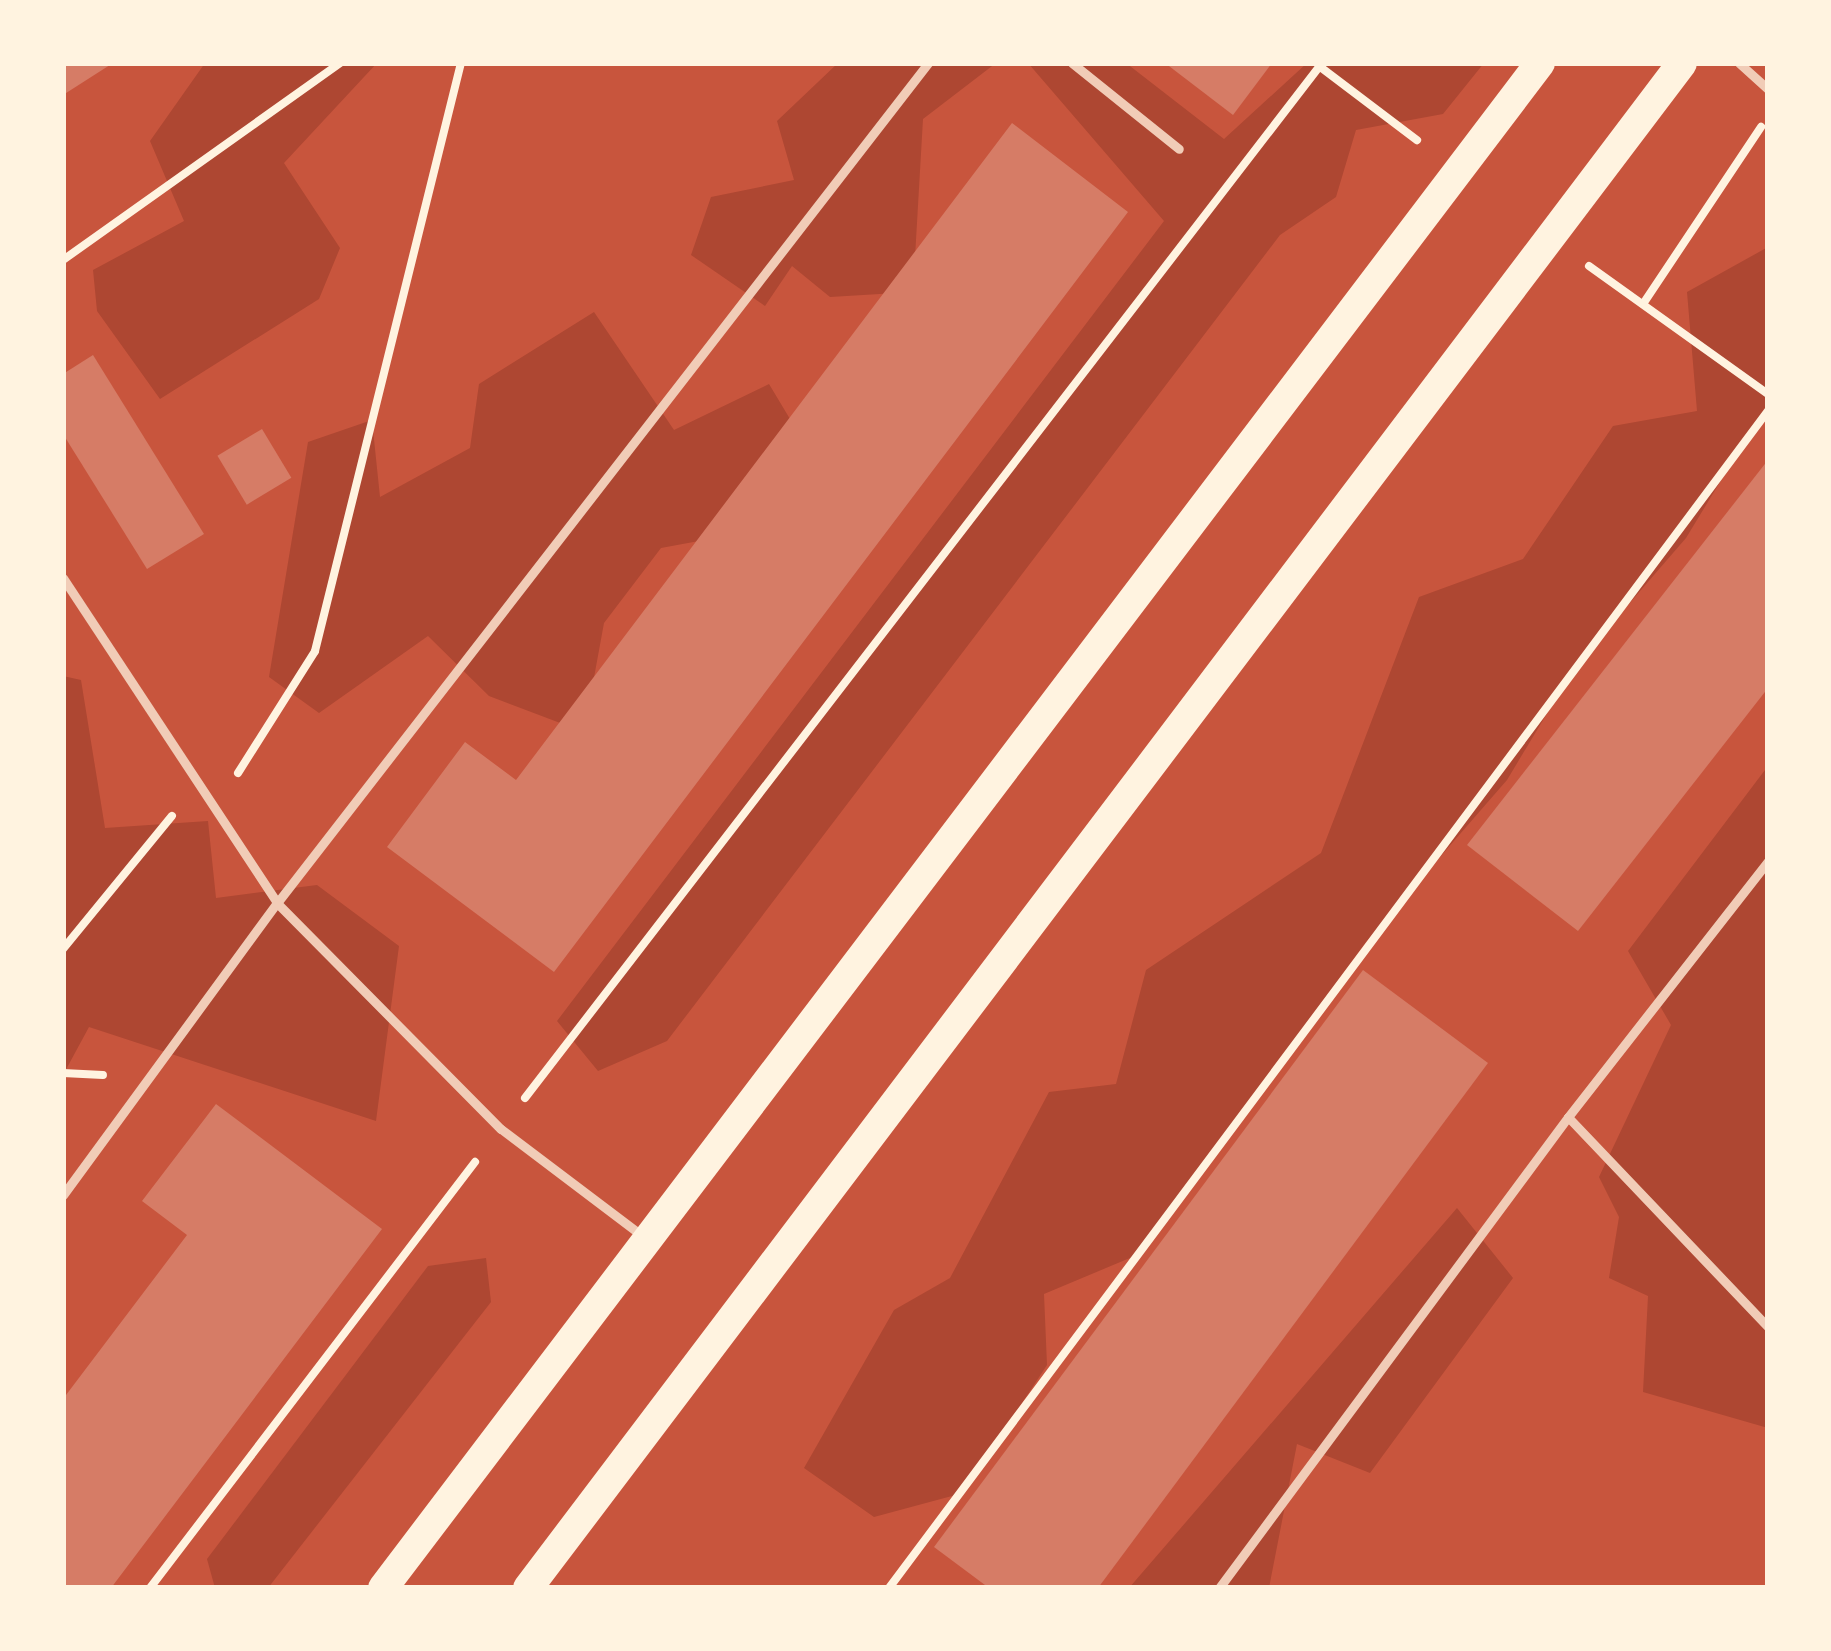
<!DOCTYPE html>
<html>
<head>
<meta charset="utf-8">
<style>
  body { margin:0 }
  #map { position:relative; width:1831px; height:1651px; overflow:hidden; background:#c8553d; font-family:"PT Sans",sans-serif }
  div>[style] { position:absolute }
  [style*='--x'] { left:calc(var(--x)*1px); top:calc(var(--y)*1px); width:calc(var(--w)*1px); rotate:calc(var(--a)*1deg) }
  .green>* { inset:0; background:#ae4732 }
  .building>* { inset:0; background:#d67c66; transform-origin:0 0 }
  .path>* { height:8px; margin:-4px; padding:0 4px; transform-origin:4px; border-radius:4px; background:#fff3e0 }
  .service>* { height:9px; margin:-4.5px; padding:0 4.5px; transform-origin:4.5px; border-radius:4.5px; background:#f1ccb7 }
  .primary>* { height:30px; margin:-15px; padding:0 15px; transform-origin:15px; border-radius:15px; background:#fff3e0 }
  span { translate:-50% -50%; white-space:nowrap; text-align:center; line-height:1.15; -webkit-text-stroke:12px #fff3e0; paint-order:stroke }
  .frame { position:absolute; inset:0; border:66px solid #fff3e0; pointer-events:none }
</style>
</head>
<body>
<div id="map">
  <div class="green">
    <i style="clip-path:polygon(205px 63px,377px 63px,284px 163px,340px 248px,319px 299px,160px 399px,97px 311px,93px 270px,184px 221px,150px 141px)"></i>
    <i style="clip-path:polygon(838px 63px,996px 63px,923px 119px,913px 292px,830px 297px,792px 266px,765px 306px,691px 255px,711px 197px,794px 180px,777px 121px)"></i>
    <i style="clip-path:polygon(1028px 63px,1126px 63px,1224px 139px,1307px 63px,1484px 63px,1443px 114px,1356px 130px,1336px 197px,1280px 235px,667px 1041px,598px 1071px,557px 1021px,1164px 221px)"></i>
    <i style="clip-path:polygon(1768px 247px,1768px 403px,1686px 538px,1576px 665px,1507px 780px,1366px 942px,1137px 1255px,1044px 1294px,1047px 1365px,963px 1493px,874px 1517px,804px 1468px,894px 1310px,950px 1278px,1049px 1092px,1116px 1084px,1146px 970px,1321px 853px,1419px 597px,1523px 559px,1613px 426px,1697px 411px,1687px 292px)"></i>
    <i style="clip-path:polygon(594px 312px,674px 430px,769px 384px,805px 444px,715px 538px,661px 548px,604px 623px,584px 732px,489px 696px,428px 636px,319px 713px,269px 677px,308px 442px,372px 420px,380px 497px,470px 448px,479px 384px)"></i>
    <i style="clip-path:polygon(63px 676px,81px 680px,105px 828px,208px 821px,216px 898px,317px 885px,399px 946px,376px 1121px,89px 1027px,63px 1075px)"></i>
    <i style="clip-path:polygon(1768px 766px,1768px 1428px,1643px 1392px,1648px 1296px,1609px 1278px,1619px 1217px,1599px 1177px,1671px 1025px,1628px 951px)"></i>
    <i style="clip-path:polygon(1457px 1208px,1513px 1278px,1370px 1473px,1297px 1444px,1269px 1588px,1129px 1588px)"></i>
    <i style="clip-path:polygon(486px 1258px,491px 1302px,268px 1588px,215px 1588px,207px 1559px,428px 1266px)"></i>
  </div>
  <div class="building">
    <i style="clip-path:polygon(63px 63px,113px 63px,63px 95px)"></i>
    <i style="clip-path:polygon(1165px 63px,1272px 63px,1233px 115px)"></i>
    <i style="clip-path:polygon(1012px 123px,1128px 212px,554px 972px,387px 847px,465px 742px,516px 780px)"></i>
    <i style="clip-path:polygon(93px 355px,204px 534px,147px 569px,63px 434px,63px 374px)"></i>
    <i style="left:262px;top:429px;width:57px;height:52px;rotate:59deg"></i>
    <i style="clip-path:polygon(1768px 460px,1768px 688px,1578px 931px,1467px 845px)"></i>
    <i style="clip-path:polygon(1363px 970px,1488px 1063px,1098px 1588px,989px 1588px,934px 1547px)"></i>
    <i style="clip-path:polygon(216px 1104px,382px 1229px,111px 1588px,63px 1588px,63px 1399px,187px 1235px,142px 1201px)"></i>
  </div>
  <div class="path">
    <i style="--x:1319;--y:66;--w:123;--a:37.1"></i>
    <i style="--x:63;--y:260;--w:340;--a:-35.4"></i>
    <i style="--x:1589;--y:266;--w:220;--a:35.6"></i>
    <i style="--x:1643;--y:304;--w:213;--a:-56.3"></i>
    <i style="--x:238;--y:773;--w:144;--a:-57.7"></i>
    <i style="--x:315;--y:651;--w:606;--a:-76.06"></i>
    <i style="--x:63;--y:949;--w:172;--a:-50.7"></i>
    <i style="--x:63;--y:1073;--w:40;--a:2.9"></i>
    <i style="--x:525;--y:1098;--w:1306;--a:-52.4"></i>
    <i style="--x:150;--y:1588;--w:536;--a:-52.66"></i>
    <i style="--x:889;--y:1588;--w:1469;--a:-53.25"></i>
  </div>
  <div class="service">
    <i style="--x:1072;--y:63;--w:137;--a:38.8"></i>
    <i style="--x:1739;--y:63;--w:39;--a:42"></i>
    <i style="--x:63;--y:578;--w:389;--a:56.6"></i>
    <i style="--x:277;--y:903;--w:318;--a:45.3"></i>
    <i style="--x:501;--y:1129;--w:176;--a:37.1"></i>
    <i style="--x:1568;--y:1117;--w:290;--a:46.4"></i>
    <i style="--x:63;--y:1195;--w:362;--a:-53.8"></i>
    <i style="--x:277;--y:903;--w:1063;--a:-52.22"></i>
    <i style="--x:1219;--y:1588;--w:586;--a:-53.46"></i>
    <i style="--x:1568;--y:1117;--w:325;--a:-52"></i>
  </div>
  <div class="primary">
    <i style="--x:383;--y:1588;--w:1914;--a:-52.81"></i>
    <i style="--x:528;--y:1588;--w:1912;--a:-52.88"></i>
  </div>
  <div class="frame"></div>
</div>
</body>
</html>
